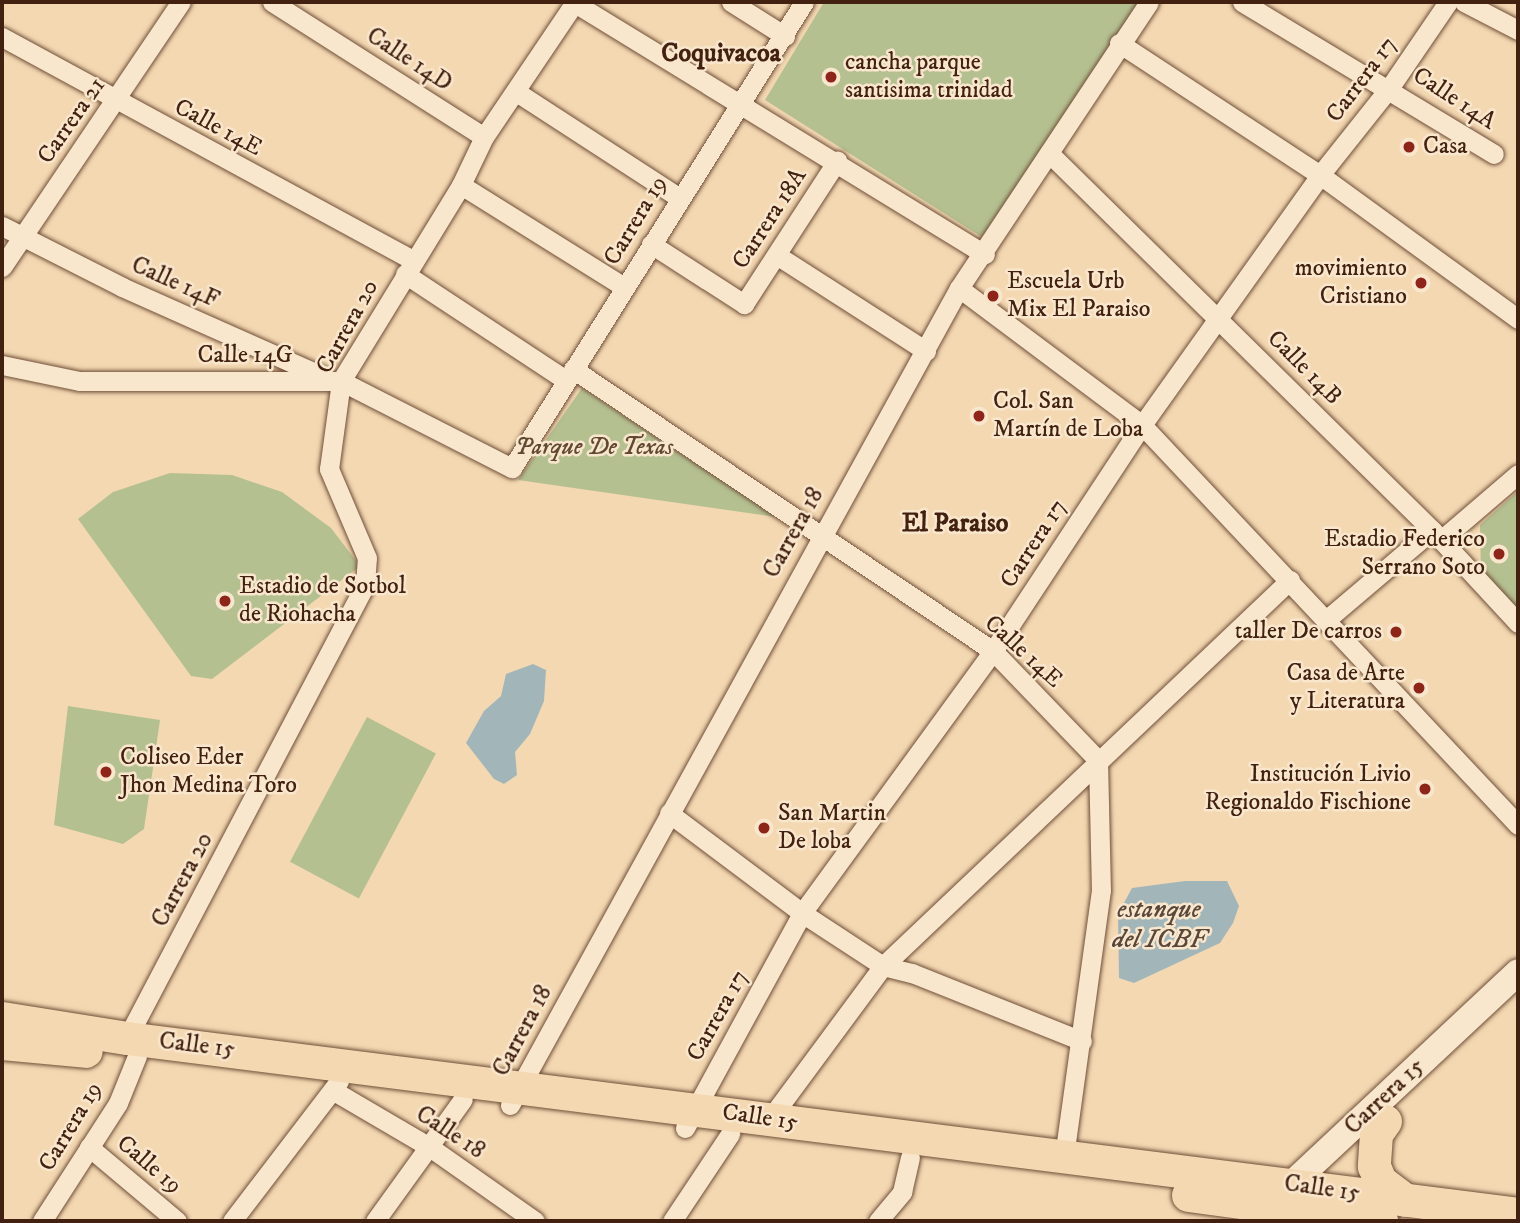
<!DOCTYPE html>
<html>
<head>
<meta charset="utf-8">
<style>
  body { margin:0 }
  #map { position:relative; width:1520px; height:1223px; overflow:hidden; background:#f4d8b2; font-family:"IM FELL DW Pica",serif }
  div>[style] { position:absolute }
  [style*='--x'] { left:calc(var(--x)*1px); top:calc(var(--y)*1px); width:calc(var(--w)*1px); rotate:calc(var(--a)*1deg) }
  .green>* { inset:0; background:#b5c091; transform-origin:0 0 }
  .water>* { inset:0; background:#a2b6b9 }
  .roads { filter:drop-shadow(0 0 2px #6f4f38) drop-shadow(0 0 2px #6f4f38) }
  .street>* { height:19px; margin:-9.5px; padding:0 9.5px; transform-origin:9.5px; border-radius:9.5px; background:#f8e6cd }
  .secondary>* { height:26px; margin:-13px; padding:0 13px; transform-origin:13px; border-radius:13px; background:#f8e6cd }
  .highway>* { height:33px; margin:-16.5px; padding:0 16.5px; transform-origin:16.5px; border-radius:16.5px; background:#f4d8b2 }
  .dots>* { width:19px; height:19px; translate:-50% -50%; box-sizing:border-box; border:4px solid #f8e6cd; border-radius:50% }
  span { translate:-50% -50%; white-space:nowrap; text-align:center; line-height:1.15; -webkit-text-stroke:5px #f8e6cd; paint-order:stroke }
  .street-label { font-size:24px; color:#432110 }
  .poi-label { font-size:24px; color:#432110 }
  .left { translate:0 -50%; text-align:left }
  .right { translate:-100% -50%; text-align:right }
  .park-label { font-size:24px; color:#604930; font-style:italic }
  .neighbourhood-label { font-size:26px; color:#432110; font-weight:700 }
  .water-label { font-size:26px; color:#5b463a; font-style:italic }
  .frame { position:absolute; inset:0; border:4px solid #432110; pointer-events:none }
</style>
</head>
<body>
<div id="map">
  <div class="green">
    <i style="clip-path:polygon(824px 2px,1142px 2px,985px 239px,765px 100px)"></i>
    <i style="clip-path:polygon(582px 388px,776px 517px,518px 480px)"></i>
    <i style="clip-path:polygon(170px 473px,232px 475px,282px 492px,331px 528px,360px 566px,212px 679px,191px 676px,78px 519px,113px 492px)"></i>
    <i style="clip-path:polygon(1518px 491px,1518px 615px,1481px 577px,1480px 525px)"></i>
    <i style="clip-path:polygon(68px 706px,160px 720px,144px 829px,123px 844px,54px 825px)"></i>
    <i style="left:367px;top:717px;width:78px;height:164px;rotate:28deg"></i>
  </div>
  <div class="water">
    <i style="clip-path:polygon(533px 664px,546px 670px,544px 701px,530px 734px,515px 752px,517px 775px,504px 784px,494px 779px,466px 743px,484px 711px,501px 696px,506px 674px)"></i>
    <i style="clip-path:polygon(1185px 881px,1227px 881px,1239px 906px,1233px 923px,1220px 943px,1134px 983px,1119px 978px,1118px 914px,1132px 888px)"></i>
  </div>
  <div class="roads">
    <div class="street">
      <i style="--x:272;--y:2;--w:251;--a:32.5"></i>
      <i style="--x:573;--y:2;--w:483;--a:31.5"></i>
      <i style="--x:731;--y:2;--w:64;--a:32.2"></i>
      <i style="--x:1242;--y:2;--w:294;--a:31.1"></i>
      <i style="--x:1464;--y:2;--w:61;--a:27.4"></i>
      <i style="--x:2;--y:37;--w:467;--a:28.5"></i>
      <i style="--x:1119;--y:43;--w:240;--a:33.3"></i>
      <i style="--x:1320;--y:175;--w:245;--a:36"></i>
      <i style="--x:518;--y:93;--w:191;--a:33"></i>
      <i style="--x:1049;--y:153;--w:537;--a:44.55"></i>
      <i style="--x:1432;--y:530;--w:127;--a:47.2"></i>
      <i style="--x:461;--y:185;--w:192;--a:32"></i>
      <i style="--x:2;--y:226;--w:135;--a:26.9"></i>
      <i style="--x:122;--y:287;--w:221;--a:24"></i>
      <i style="--x:651;--y:244;--w:111;--a:32.8"></i>
      <i style="--x:744;--y:304;--w:171;--a:-57"></i>
      <i style="--x:778;--y:256;--w:176;--a:32.7"></i>
      <i style="--x:2;--y:267;--w:320;--a:-56"></i>
      <i style="--x:405;--y:274;--w:193;--a:33.4"></i>
      <i style="--x:959;--y:288;--w:229;--a:36.8"></i>
      <i style="--x:1142;--y:425;--w:549;--a:46.77"></i>
      <i style="--x:2;--y:365;--w:79;--a:11.7"></i>
      <i style="--x:79;--y:381;--w:262;--a:0"></i>
      <i style="--x:341;--y:381;--w:192;--a:27"></i>
      <i style="--x:512;--y:468;--w:550;--a:-57.93"></i>
      <i style="--x:573;--y:369;--w:506;--a:33.88"></i>
      <i style="--x:993;--y:651;--w:151;--a:46.1"></i>
      <i style="--x:1098;--y:760;--w:130;--a:88.7"></i>
      <i style="--x:1101;--y:890;--w:270;--a:97.9"></i>
      <i style="--x:1441;--y:540;--w:101;--a:-40.6"></i>
      <i style="--x:1326;--y:620;--w:139;--a:-40.3"></i>
      <i style="--x:669;--y:813;--w:166;--a:36.9"></i>
      <i style="--x:802;--y:913;--w:97;--a:33.2"></i>
      <i style="--x:883;--y:966;--w:30;--a:14"></i>
      <i style="--x:912;--y:973;--w:183;--a:21.8"></i>
      <i style="--x:127;--y:1038;--w:512;--a:-62.28"></i>
      <i style="--x:365;--y:585;--w:27;--a:-86"></i>
      <i style="--x:367;--y:558;--w:97;--a:-113.1"></i>
      <i style="--x:329;--y:469;--w:89;--a:-82.2"></i>
      <i style="--x:341;--y:381;--w:230;--a:-58.5"></i>
      <i style="--x:461;--y:185;--w:53;--a:-64.4"></i>
      <i style="--x:484;--y:137;--w:163;--a:-56"></i>
      <i style="--x:334;--y:1091;--w:113;--a:30.4"></i>
      <i style="--x:431;--y:1148;--w:127;--a:35.1"></i>
      <i style="--x:510;--y:1105;--w:932;--a:-61.21"></i>
      <i style="--x:959;--y:288;--w:343;--a:-56.4"></i>
      <i style="--x:769;--y:1120;--w:192;--a:-53.5"></i>
      <i style="--x:883;--y:966;--w:561;--a:-43.48"></i>
      <i style="--x:685;--y:1128;--w:245;--a:-61.4"></i>
      <i style="--x:802;--y:913;--w:324;--a:-53.9"></i>
      <i style="--x:993;--y:651;--w:271;--a:-56.6"></i>
      <i style="--x:1142;--y:425;--w:307;--a:-54.5"></i>
      <i style="--x:1320;--y:175;--w:112;--a:-51.5"></i>
      <i style="--x:1390;--y:87;--w:103;--a:-55.7"></i>
      <i style="--x:89;--y:1147;--w:115;--a:40.1"></i>
      <i style="--x:42;--y:1221;--w:140;--a:-57.2"></i>
      <i style="--x:118;--y:1103;--w:51;--a:-68"></i>
      <i style="--x:232;--y:1221;--w:176;--a:-52.6"></i>
      <i style="--x:375;--y:1221;--w:150;--a:-54.2"></i>
      <i style="--x:672;--y:1221;--w:105;--a:-56.3"></i>
      <i style="--x:878;--y:1221;--w:38;--a:-50"></i>
      <i style="--x:902;--y:1192;--w:35;--a:-77"></i>
    </div>
    <div class="secondary">
      <i style="--x:1252;--y:1221;--w:364;--a:-43.1"></i>
    </div>
    <div class="highway">
      <i style="--x:2;--y:1018;--w:127;--a:9.1"></i>
      <i style="--x:127;--y:1038;--w:1402;--a:7.21"></i>
      <i style="--x:2;--y:1043;--w:84;--a:5.4"></i>
      <i style="--x:1385;--y:1121;--w:16;--a:125"></i>
      <i style="--x:1376;--y:1134;--w:32;--a:94"></i>
      <i style="--x:1374;--y:1166;--w:16;--a:68"></i>
      <i style="--x:1380;--y:1181;--w:31;--a:37"></i>
      <i style="--x:1188;--y:1195;--w:195;--a:7.7"></i>
    </div>
  </div>
  <div class="dots">
    <i style="left:831px;top:77px;background:#8f2418"></i>
    <i style="left:1409px;top:147px;background:#8f2418"></i>
    <i style="left:1421px;top:283px;background:#8f2418"></i>
    <i style="left:993px;top:296px;background:#8f2418"></i>
    <i style="left:979px;top:416px;background:#8f2418"></i>
    <i style="left:1499px;top:554px;background:#8f2418"></i>
    <i style="left:225px;top:601px;background:#8f2418"></i>
    <i style="left:1396px;top:632px;background:#8f2418"></i>
    <i style="left:1419px;top:688px;background:#8f2418"></i>
    <i style="left:106px;top:772px;background:#8f2418"></i>
    <i style="left:1425px;top:789px;background:#8f2418"></i>
    <i style="left:764px;top:828px;background:#8f2418"></i>
  </div>
  <div class="street-label">
    <span style="left:409px;top:60px;rotate:33deg">Calle 14D</span>
    <span style="left:1362px;top:80px;rotate:-53deg">Carrera 17</span>
    <span style="left:1454px;top:99px;rotate:33deg">Calle 14A</span>
    <span style="left:72px;top:121px;rotate:-55deg">Carrera 21</span>
    <span style="left:218px;top:128px;rotate:28deg">Calle 14E</span>
    <span style="left:770px;top:219px;rotate:-57deg">Carrera 18A</span>
    <span style="left:636px;top:221px;rotate:-59deg">Carrera 19</span>
    <span style="left:175px;top:283px;rotate:24deg">Calle 14F</span>
    <span style="left:348px;top:327px;rotate:-61deg">Carrera 20</span>
    <span style="left:245px;top:356px">Calle 14G</span>
    <span style="left:1304px;top:368px;rotate:45deg">Calle 14B</span>
    <span style="left:794px;top:533px;rotate:-61deg">Carrera 18</span>
    <span style="left:1034px;top:544px;rotate:-57deg">Carrera 17</span>
    <span style="left:1023px;top:652px;rotate:42deg">Calle 14E</span>
    <span style="left:183px;top:880px;rotate:-62deg">Carrera 20</span>
    <span style="left:718px;top:1016px;rotate:-61deg">Carrera 17</span>
    <span style="left:523px;top:1031px;rotate:-62deg">Carrera 18</span>
    <span style="left:197px;top:1046px;rotate:7deg">Calle 15</span>
    <span style="left:1385px;top:1097px;rotate:-43deg">Carrera 15</span>
    <span style="left:760px;top:1118px;rotate:8deg">Calle 15</span>
    <span style="left:71px;top:1127px;rotate:-59deg">Carrera 19</span>
    <span style="left:450px;top:1133px;rotate:33deg">Calle 18</span>
    <span style="left:149px;top:1165px;rotate:40deg">Calle 19</span>
    <span style="left:1322px;top:1189px;rotate:8deg">Calle 15</span>
  </div>
  <div class="poi-label">
    <span class="left" style="left:845px;top:77px">cancha parque<br>santisima trinidad</span>
    <span class="left" style="left:1423px;top:147px">Casa</span>
    <span class="right" style="left:1407px;top:283px">movimiento<br>Cristiano</span>
    <span class="left" style="left:1007px;top:296px">Escuela Urb<br>Mix El Paraiso</span>
    <span class="left" style="left:993px;top:416px">Col. San<br>Martín de Loba</span>
    <span class="right" style="left:1485px;top:554px">Estadio Federico<br>Serrano Soto</span>
    <span class="left" style="left:239px;top:601px">Estadio de Sotbol<br>de Riohacha</span>
    <span class="right" style="left:1382px;top:632px">taller De carros</span>
    <span class="right" style="left:1405px;top:688px">Casa de Arte<br>y Literatura</span>
    <span class="left" style="left:120px;top:772px">Coliseo Eder<br>Jhon Medina Toro</span>
    <span class="right" style="left:1411px;top:789px">Institución Livio<br>Regionaldo Fischione</span>
    <span class="left" style="left:778px;top:828px">San Martin<br>De loba</span>
  </div>
  <div class="park-label">
    <span style="left:594px;top:448px">Parque De Texas</span>
  </div>
  <div class="neighbourhood-label">
    <span style="left:721px;top:54px">Coquivacoa</span>
    <span style="left:955px;top:524px">El Paraiso</span>
  </div>
  <div class="water-label">
    <span style="left:1159px;top:925px">estanque<br>del ICBF</span>
  </div>
  <div class="frame"></div>
</div>
</body>
</html>
